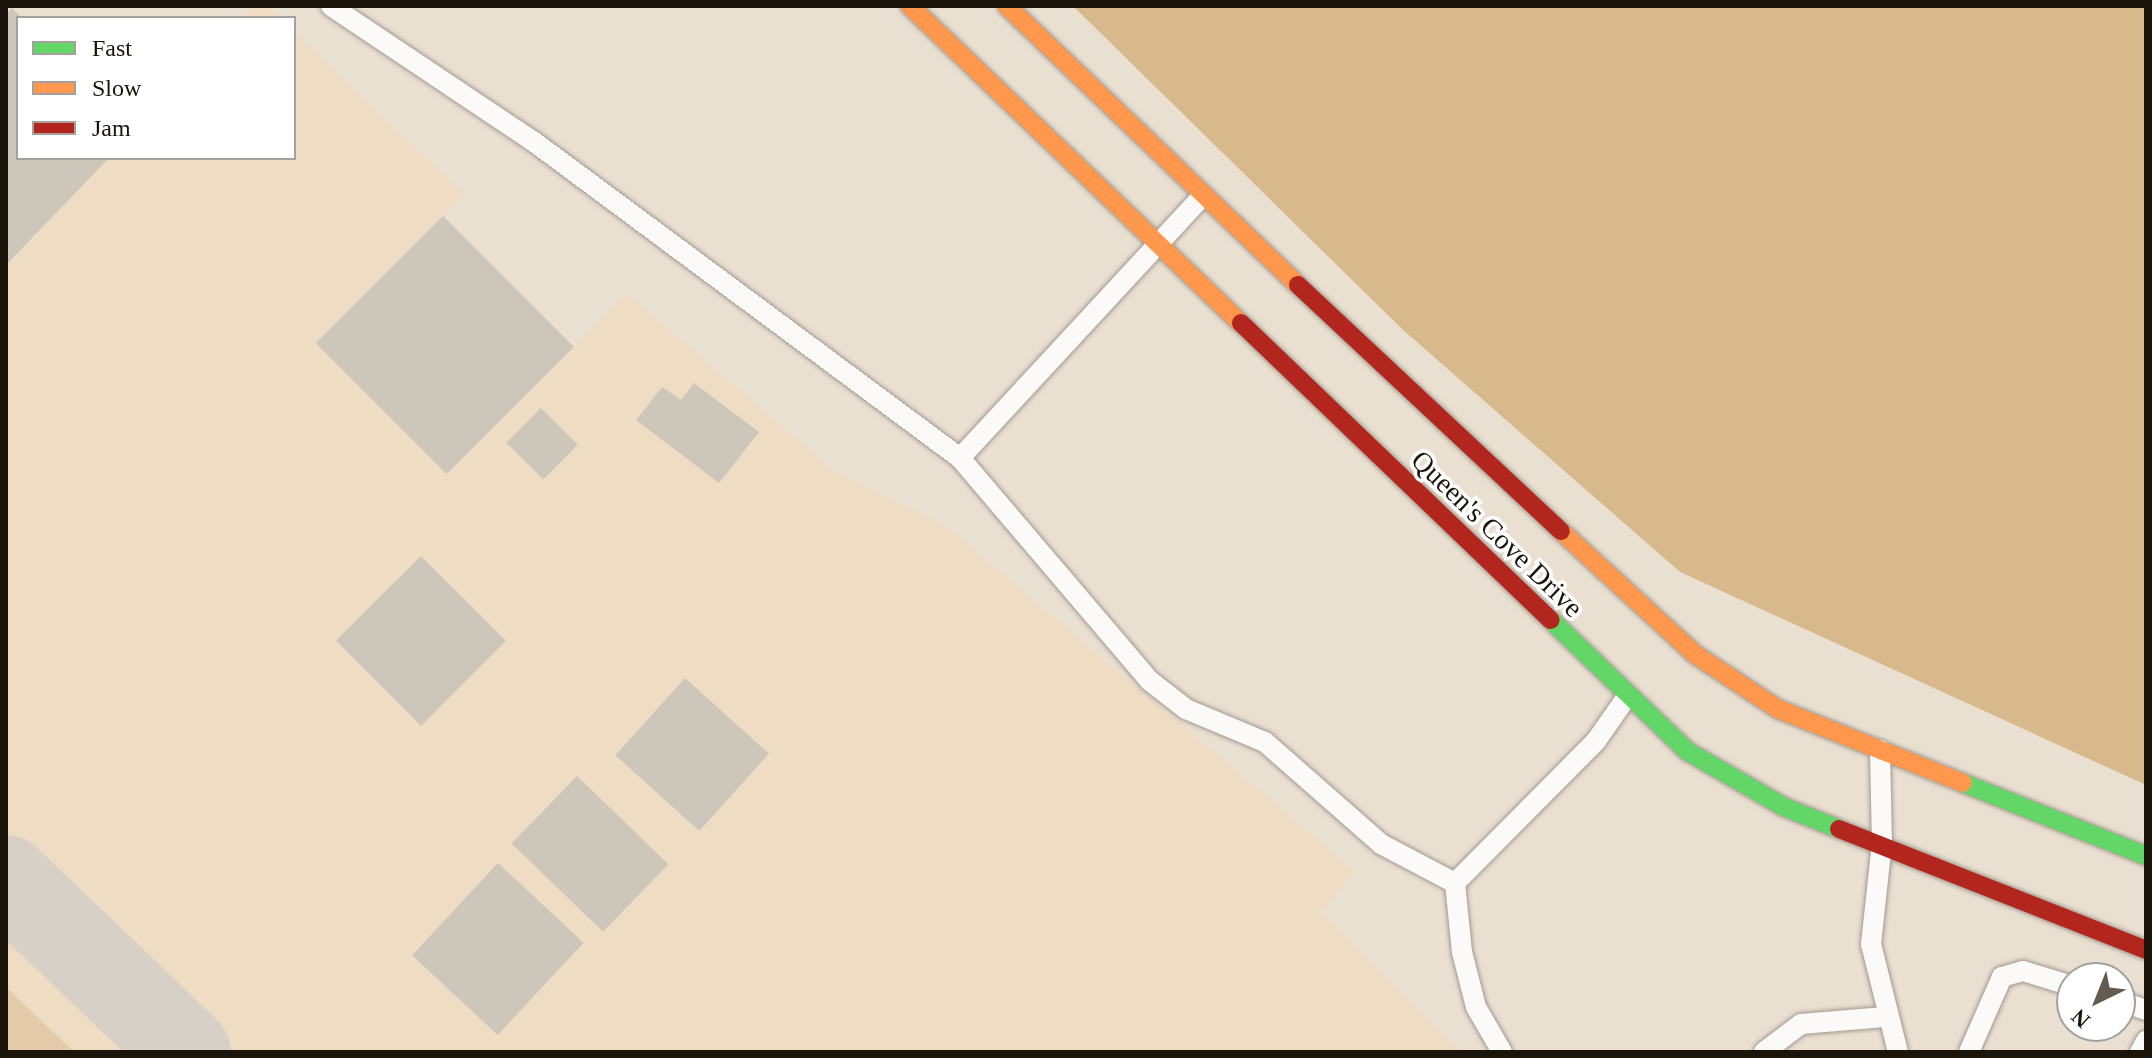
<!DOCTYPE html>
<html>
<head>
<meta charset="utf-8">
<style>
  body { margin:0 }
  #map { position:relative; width:2152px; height:1058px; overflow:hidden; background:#eae0d2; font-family:"Times New Roman",serif }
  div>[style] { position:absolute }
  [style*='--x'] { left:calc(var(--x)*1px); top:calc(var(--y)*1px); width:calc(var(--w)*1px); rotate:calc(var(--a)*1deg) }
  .built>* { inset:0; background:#eedcc3 }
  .green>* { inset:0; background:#e3cba9 }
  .forest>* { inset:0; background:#d7b98c }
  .taxiway>* { height:88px; margin:-44px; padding:0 44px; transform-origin:44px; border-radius:44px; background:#d6d0c6 }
  .building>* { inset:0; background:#cdc6ba; transform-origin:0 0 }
  .roads { filter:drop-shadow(0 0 2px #a29a8f) drop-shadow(0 0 2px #a29a8f) }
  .lane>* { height:20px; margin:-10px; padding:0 10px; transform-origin:10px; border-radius:10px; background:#fcfaf8 }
  .fast>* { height:18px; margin:-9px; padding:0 9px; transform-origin:9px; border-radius:9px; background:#63d668 }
  .slow>* { height:18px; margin:-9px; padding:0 9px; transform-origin:9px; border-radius:9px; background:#ff974d }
  .jam>* { height:18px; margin:-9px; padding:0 9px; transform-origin:9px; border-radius:9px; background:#b3261e }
  span { translate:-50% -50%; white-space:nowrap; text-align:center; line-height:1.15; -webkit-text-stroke:7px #fff; paint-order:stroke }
  .street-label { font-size:28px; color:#1a140a }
  .frame { position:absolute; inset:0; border:8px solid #1a140a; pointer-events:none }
  .legend { position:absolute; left:16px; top:16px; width:280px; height:144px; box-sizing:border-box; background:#fff; border:2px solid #a3a19d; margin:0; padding:10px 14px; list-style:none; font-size:24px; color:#1a140a }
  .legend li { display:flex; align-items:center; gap:16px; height:40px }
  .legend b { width:40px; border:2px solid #a3a19d }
  .north { position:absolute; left:2056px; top:962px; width:80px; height:80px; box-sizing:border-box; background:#fff; border:2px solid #a3a19d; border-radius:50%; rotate:223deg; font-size:22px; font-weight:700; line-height:32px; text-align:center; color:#1a140a }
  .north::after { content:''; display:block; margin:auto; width:28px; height:36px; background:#635b50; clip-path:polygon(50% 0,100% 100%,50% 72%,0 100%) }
</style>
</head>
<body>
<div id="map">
  <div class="built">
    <i style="clip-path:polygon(254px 6px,267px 6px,280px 18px,242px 18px)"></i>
    <i style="clip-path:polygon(12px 8px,22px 18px,18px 18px,18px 158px,294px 158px,294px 32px,465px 195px,443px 216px,572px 348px,626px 293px,834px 471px,943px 524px,1355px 871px,1321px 911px,1461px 1052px,6px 1052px,6px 15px)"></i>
  </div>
  <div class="green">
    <i style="clip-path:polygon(6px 987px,74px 1052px,6px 1052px)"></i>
  </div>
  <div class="forest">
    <i style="clip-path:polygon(1073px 6px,2146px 6px,2146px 785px,1680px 572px,1402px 329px)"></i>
  </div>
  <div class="taxiway">
    <i style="--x:6;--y:879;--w:250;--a:43.7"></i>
  </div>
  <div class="building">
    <i style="clip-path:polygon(12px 8px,22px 18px,18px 18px,18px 158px,109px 158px,6px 265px,6px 15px)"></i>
    <i style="left:443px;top:216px;width:185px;height:180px;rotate:45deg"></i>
    <i style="clip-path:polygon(694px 383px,759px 432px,719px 483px,636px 420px,662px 387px,681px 400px)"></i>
    <i style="left:541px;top:408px;width:52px;height:49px;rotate:45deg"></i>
    <i style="left:421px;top:556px;width:120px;height:120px;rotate:45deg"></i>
    <i style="left:685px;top:678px;width:113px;height:104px;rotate:42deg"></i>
    <i style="left:577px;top:776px;width:127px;height:94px;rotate:44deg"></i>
    <i style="left:498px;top:863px;width:117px;height:126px;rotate:43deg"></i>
  </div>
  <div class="roads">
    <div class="lane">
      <i style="--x:331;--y:6;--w:243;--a:33.8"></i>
      <i style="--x:533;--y:141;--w:532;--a:36.59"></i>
      <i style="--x:960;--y:458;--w:293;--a:49.6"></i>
      <i style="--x:1150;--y:681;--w:46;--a:37.9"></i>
      <i style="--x:1186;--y:709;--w:86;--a:22.7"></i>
      <i style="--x:1265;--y:742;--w:154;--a:41.3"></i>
      <i style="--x:1381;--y:844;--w:84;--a:27.8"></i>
      <i style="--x:960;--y:458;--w:357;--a:-47.2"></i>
      <i style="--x:1880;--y:750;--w:93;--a:88.8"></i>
      <i style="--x:1882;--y:843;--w:102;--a:96.2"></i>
      <i style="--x:1871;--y:944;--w:111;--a:76"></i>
      <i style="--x:2120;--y:1001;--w:28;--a:19"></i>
      <i style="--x:1502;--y:1052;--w:52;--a:-120"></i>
      <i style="--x:1476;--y:1007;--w:57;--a:-104.3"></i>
      <i style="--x:1462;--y:952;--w:69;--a:-95.8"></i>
      <i style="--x:1455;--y:883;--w:200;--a:-45.2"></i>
      <i style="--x:1596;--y:741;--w:52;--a:-55.1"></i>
      <i style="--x:1764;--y:1052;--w:46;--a:-37.1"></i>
      <i style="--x:1801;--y:1024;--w:84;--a:-4.8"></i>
      <i style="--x:1969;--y:1052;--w:82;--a:-66.3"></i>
      <i style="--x:2002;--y:977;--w:22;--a:-16"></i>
      <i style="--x:2023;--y:971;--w:51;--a:17"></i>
      <i style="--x:2140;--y:1052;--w:13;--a:-61"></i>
    </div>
    <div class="fast">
      <i style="--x:1551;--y:620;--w:189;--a:43.9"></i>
      <i style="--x:1687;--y:751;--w:112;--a:30"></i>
      <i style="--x:1784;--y:807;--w:59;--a:21.8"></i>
      <i style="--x:1963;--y:783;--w:197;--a:21.7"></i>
    </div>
    <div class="slow">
      <i style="--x:910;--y:6;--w:458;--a:43.8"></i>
      <i style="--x:1007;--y:6;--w:403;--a:43.8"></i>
      <i style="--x:1561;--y:531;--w:183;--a:42.6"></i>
      <i style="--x:1696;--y:655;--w:98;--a:33.4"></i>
      <i style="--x:1778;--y:709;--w:199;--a:21.8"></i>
    </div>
    <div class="jam">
      <i style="--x:1298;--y:285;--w:360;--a:43.1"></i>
      <i style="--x:1241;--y:323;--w:429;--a:43.8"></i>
      <i style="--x:1839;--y:829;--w:330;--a:21.5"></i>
    </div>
  </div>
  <div class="street-label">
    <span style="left:1497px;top:534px;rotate:44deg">Queen's Cove Drive</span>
  </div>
  <div class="frame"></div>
  <ul class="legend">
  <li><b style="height:10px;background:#63d668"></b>Fast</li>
  <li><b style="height:10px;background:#ff974d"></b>Slow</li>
  <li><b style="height:10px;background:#b3261e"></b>Jam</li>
  </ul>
  <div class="north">N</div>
</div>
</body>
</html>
